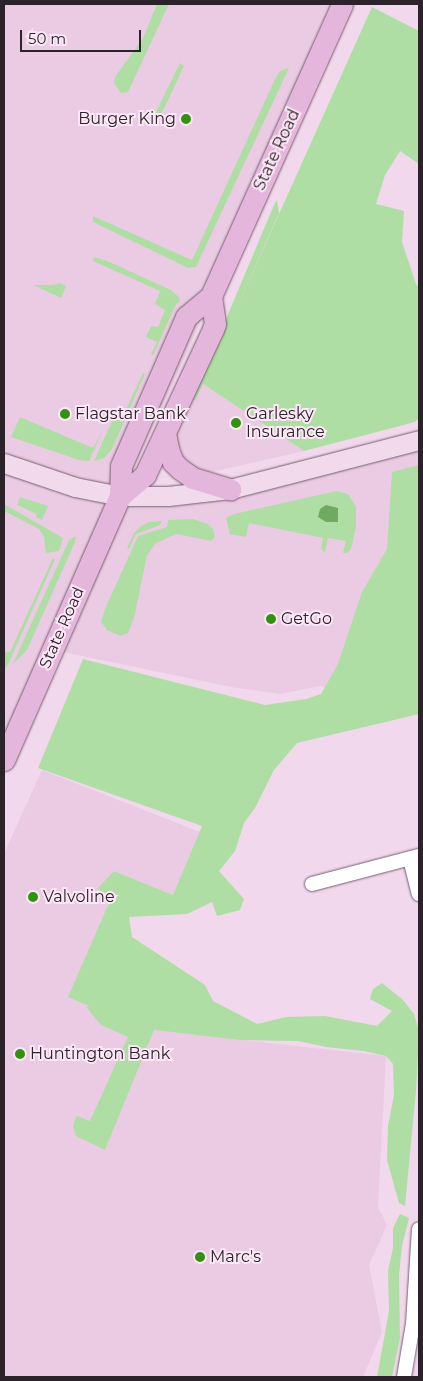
<!DOCTYPE html>
<html>
<head>
<meta charset="utf-8">
<style>
  body { margin:0 }
  #map { position:relative; width:423px; height:1381px; overflow:hidden; background:#f2d8ec; font-family:Montserrat,sans-serif }
  div>[style] { position:absolute }
  [style*='--x'] { left:calc(var(--x)*1px); top:calc(var(--y)*1px); width:calc(var(--w)*1px); rotate:calc(var(--a)*1deg) }
  .built>* { inset:0; background:#ebcbe3 }
  .green>* { inset:0; background:#afdea4 }
  .water>* { inset:0; background:#6eab60 }
  .roads { filter:drop-shadow(0 0 1px #755e6f) drop-shadow(0 0 1px #755e6f) }
  .street>* { height:14px; margin:-7px; padding:0 7px; transform-origin:7px; border-radius:7px; background:#fff }
  .secondary>* { height:19px; margin:-9.5px; padding:0 9.5px; transform-origin:9.5px; border-radius:9.5px; background:#f2daed }
  .primary>* { height:21px; margin:-10.5px; padding:0 10.5px; transform-origin:10.5px; border-radius:10.5px; background:#e5b6db }
  .dots>* { width:14px; height:14px; translate:-50% -50%; box-sizing:border-box; border:2px solid #fce7f7; border-radius:50% }
  span { translate:-50% -50%; white-space:nowrap; text-align:center; line-height:1.15; -webkit-text-stroke:4px #fce7f7; paint-order:stroke }
  .poi-label { font-size:16px; color:#2c2229 }
  .right { translate:-100% -50%; text-align:right }
  .left { translate:0 -50%; text-align:left }
  .street-label { font-size:16px; color:#2c2229 }
  .frame { position:absolute; inset:0; border:5px solid #2c2229; pointer-events:none }
  .scale { position:absolute; left:20px; top:30px; width:121px; height:22px; box-sizing:border-box; border:2px solid #2c2229; border-top:0; padding-left:6px; font-size:15px; line-height:18px; white-space:nowrap; color:#2c2229; -webkit-text-stroke:4px #fce7f7; paint-order:stroke }
</style>
</head>
<body>
<div id="map">
  <div class="built">
    <i style="clip-path:polygon(4px 4px,342px 4px,171px 388px,121px 496px,165px 496px,419px 441px,419px 706px,320px 686px,280px 694px,231px 687px,53px 650px,4px 760px)"></i>
    <i style="clip-path:polygon(200px 380px,203px 384px,304px 451px,212px 472px,195px 472px,187px 467px,174px 440px)"></i>
    <i style="clip-path:polygon(42px 770px,200px 832px,173px 895px,114px 871px,97px 890px,112px 896px,70px 998px,144px 1029px,386px 1056px,378px 1207px,387px 1225px,369px 1265px,382px 1332px,363px 1377px,4px 1377px,4px 854px)"></i>
  </div>
  <div class="green">
    <i style="clip-path:polygon(157px 4px,169px 4px,128px 92px,121px 93px,114px 83px,115px 77px,143px 38px)"></i>
    <i style="clip-path:polygon(372px 7px,419px 31px,419px 164px,400px 151px,385px 175px,376px 204px,404px 211px,402px 242px,416px 284px,419px 288px,419px 418px,415px 422px,304px 451px,203px 384px,195px 400px,192px 400px,274px 205px,277px 200px,279px 213px,222px 341px)"></i>
    <i style="clip-path:polygon(180px 63px,184px 66px,160px 117px,156px 118px,154px 116px)"></i>
    <i style="clip-path:polygon(289px 68px,196px 267px,188px 268px,93px 222px,93px 216px,192px 260px,276px 77px,280px 71px)"></i>
    <i style="clip-path:polygon(94px 257px,105px 260px,171px 290px,179px 297px,180px 302px,176px 304px,153px 356px,151px 354px,157px 342px,146px 337px,151px 326px,158px 327px,165px 310px,155px 304px,160px 291px,93px 261px)"></i>
    <i style="clip-path:polygon(60px 283px,66px 286px,61px 298px,33px 285px,53px 285px)"></i>
    <i style="clip-path:polygon(143px 373px,145px 374px,112px 449px,104px 458px,94px 461px,114px 417px,120px 420px,123px 416px)"></i>
    <i style="clip-path:polygon(20px 417px,93px 448px,103px 430px,89px 461px,79px 460px,11px 437px)"></i>
    <i style="clip-path:polygon(419px 465px,419px 714px,297px 743px,274px 770px,255px 808px,244px 823px,235px 851px,219px 871px,244px 899px,240px 910px,217px 916px,212px 902px,187px 914px,129px 917px,132px 937px,205px 985px,213px 1001px,257px 1024px,286px 1017px,325px 1016px,377px 1026px,392px 1011px,370px 999px,373px 989px,382px 983px,403px 1000px,414px 1014px,419px 1031px,416px 1091px,405px 1206px,399px 1203px,387px 1160px,388px 1126px,394px 1095px,393px 1064px,386px 1056px,364px 1051px,326px 1047px,298px 1041px,240px 1040px,154px 1030px,105px 1150px,76px 1136px,73px 1127px,75px 1119px,77px 1116px,90px 1121px,128px 1037px,101px 1025px,86px 1007px,89px 1006px,68px 997px,112px 896px,97px 889px,114px 871px,173px 895px,202px 826px,38px 768px,83px 659px,265px 705px,306px 699px,321px 694px,338px 664px,362px 592px,387px 549px,392px 472px)"></i>
    <i style="clip-path:polygon(337px 491px,348px 494px,356px 507px,356px 527px,351px 549px,347px 553px,343px 553px,346px 541px,328px 538px,325px 553px,321px 549px,323px 538px,249px 523px,246px 537px,230px 534px,226px 518px,234px 514px)"></i>
    <i style="clip-path:polygon(20px 497px,48px 506px,42px 520px,36px 517px,37px 514px,17px 505px)"></i>
    <i style="clip-path:polygon(4px 504px,63px 538px,59px 551px,46px 553px,44px 537px,39px 529px,4px 511px)"></i>
    <i style="clip-path:polygon(193px 519px,208px 524px,213px 529px,215px 537px,211px 541px,176px 534px,156px 543px,147px 555px,134px 618px,128px 633px,120px 636px,107px 630px,101px 622px,105px 609px,138px 536px,167px 527px,168px 520px)"></i>
    <i style="clip-path:polygon(162px 521px,160px 525px,136px 534px,129px 549px,127px 548px,134px 533px,141px 526px,149px 522px)"></i>
    <i style="clip-path:polygon(76px 536px,75px 542px,27px 650px,13px 664px,69px 540px)"></i>
    <i style="clip-path:polygon(53px 558px,55px 559px,7px 667px,4px 668px,4px 652px,10px 652px)"></i>
    <i style="clip-path:polygon(400px 1214px,409px 1218px,402px 1246px,399px 1275px,400px 1338px,392px 1377px,377px 1377px,389px 1311px,388px 1271px,393px 1248px,393px 1228px)"></i>
  </div>
  <div class="water">
    <i style="clip-path:polygon(326px 505px,338px 508px,338px 522px,326px 522px,318px 517px,320px 509px)"></i>
  </div>
  <div class="roads">
    <div class="street">
      <i style="--x:410;--y:859;--w:36;--a:76"></i>
      <i style="--x:312;--y:884;--w:111;--a:-14.7"></i>
      <i style="--x:404;--y:1377;--w:54;--a:-80.4"></i>
      <i style="--x:413;--y:1324;--w:95;--a:-86.4"></i>
    </div>
    <div class="secondary">
      <i style="--x:4;--y:463;--w:75;--a:18.7"></i>
      <i style="--x:75;--y:487;--w:46;--a:11.3"></i>
      <i style="--x:120;--y:496;--w:48;--a:0"></i>
      <i style="--x:168;--y:496;--w:62;--a:-6.4"></i>
      <i style="--x:230;--y:489;--w:195;--a:-14.5"></i>
    </div>
    <div class="primary">
      <i style="--x:165;--y:433;--w:16;--a:79"></i>
      <i style="--x:168;--y:449;--w:14;--a:69"></i>
      <i style="--x:173;--y:462;--w:10;--a:45"></i>
      <i style="--x:180;--y:469;--w:16;--a:35"></i>
      <i style="--x:193;--y:478;--w:39;--a:17"></i>
      <i style="--x:120;--y:496;--w:33;--a:-40"></i>
      <i style="--x:145;--y:475;--w:161;--a:-65"></i>
      <i style="--x:213;--y:329;--w:5;--a:-68"></i>
      <i style="--x:215;--y:324;--w:28;--a:-98"></i>
      <i style="--x:4;--y:760;--w:288;--a:-66.3"></i>
      <i style="--x:120;--y:496;--w:30;--a:-88"></i>
      <i style="--x:121;--y:466;--w:163;--a:-66.4"></i>
      <i style="--x:186;--y:317;--w:33;--a:-40"></i>
      <i style="--x:211;--y:296;--w:320;--a:-65.8"></i>
    </div>
  </div>
  <div class="dots">
    <i style="left:186px;top:119px;background:#32920f"></i>
    <i style="left:65px;top:414px;background:#32920f"></i>
    <i style="left:236px;top:423px;background:#32920f"></i>
    <i style="left:271px;top:619px;background:#32920f"></i>
    <i style="left:33px;top:897px;background:#32920f"></i>
    <i style="left:20px;top:1054px;background:#32920f"></i>
    <i style="left:200px;top:1257px;background:#32920f"></i>
  </div>
  <div class="poi-label">
    <span class="right" style="left:176px;top:119px">Burger King</span>
    <span class="left" style="left:75px;top:414px">Flagstar Bank</span>
    <span class="left" style="left:246px;top:423px">Garlesky<br>Insurance</span>
    <span class="left" style="left:281px;top:619px">GetGo</span>
    <span class="left" style="left:43px;top:897px">Valvoline</span>
    <span class="left" style="left:30px;top:1054px">Huntington Bank</span>
    <span class="left" style="left:210px;top:1257px">Marc's</span>
  </div>
  <div class="street-label">
    <span style="left:277px;top:150px;rotate:-65deg">State Road</span>
    <span style="left:62px;top:628px;rotate:-66deg">State Road</span>
  </div>
  <div class="frame"></div>
  <div class="scale">50 m</div>
</div>
</body>
</html>
